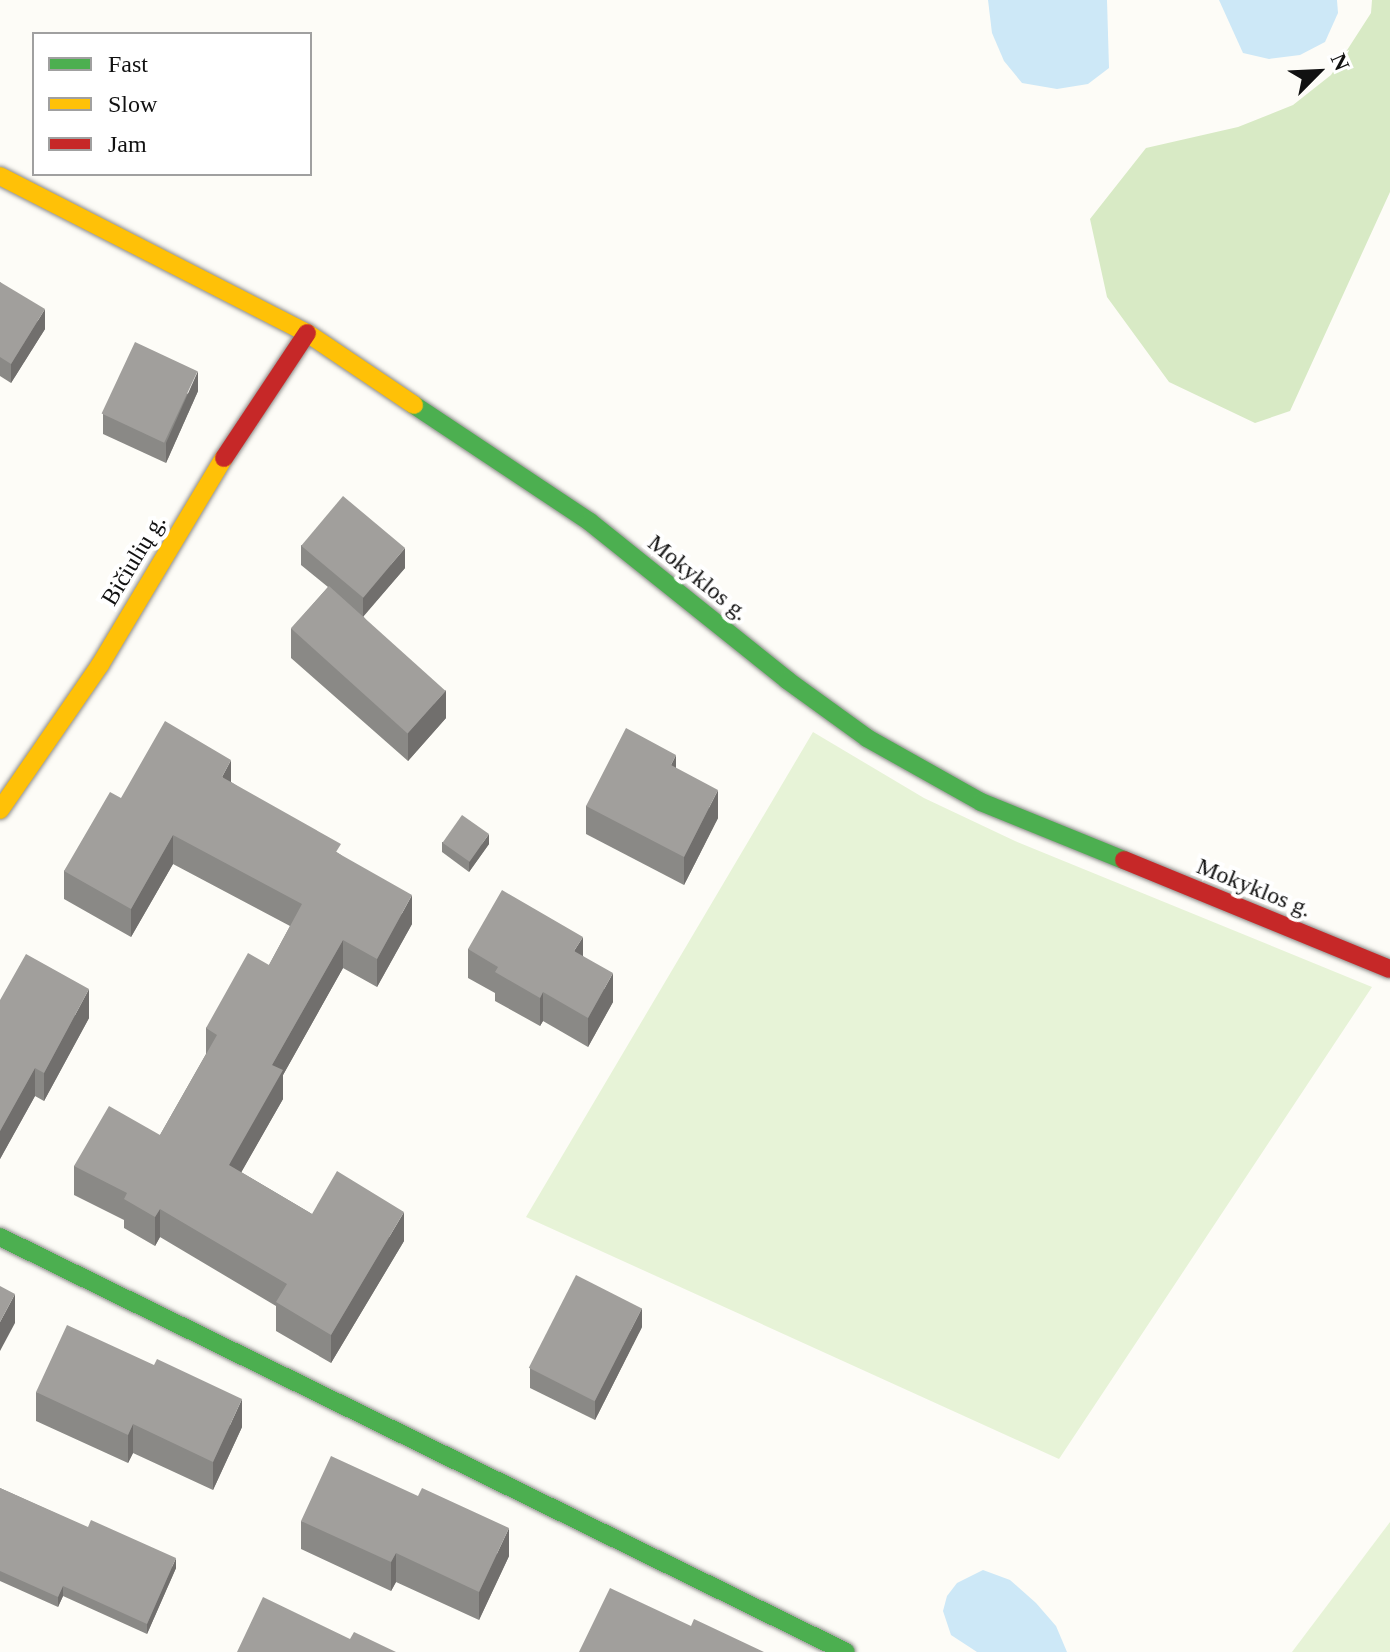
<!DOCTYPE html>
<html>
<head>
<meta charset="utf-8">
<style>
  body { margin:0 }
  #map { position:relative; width:1390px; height:1652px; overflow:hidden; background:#fdfcf7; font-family:Georgia,serif }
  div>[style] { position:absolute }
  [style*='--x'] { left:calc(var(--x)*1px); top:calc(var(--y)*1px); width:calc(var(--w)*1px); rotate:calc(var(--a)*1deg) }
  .green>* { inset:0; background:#e7f3d7 }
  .forest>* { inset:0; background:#d8eac5 }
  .water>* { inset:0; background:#cde8f7 }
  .roads { filter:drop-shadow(0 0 2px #8e8d8b) drop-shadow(0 0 2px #8e8d8b) }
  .fast>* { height:18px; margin:-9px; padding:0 9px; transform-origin:9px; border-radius:9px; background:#4caf50 }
  .slow>* { height:18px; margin:-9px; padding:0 9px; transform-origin:9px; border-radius:9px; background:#ffc107 }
  .jam>* { height:18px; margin:-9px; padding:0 9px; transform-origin:9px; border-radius:9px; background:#c62828 }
  .wall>* { inset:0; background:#8a8986 }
  .shaded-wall>* { inset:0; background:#716f6d }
  .building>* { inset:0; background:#a19f9c; transform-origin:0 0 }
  span { translate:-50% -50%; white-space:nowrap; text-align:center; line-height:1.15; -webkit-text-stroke:8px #fff; paint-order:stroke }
  .street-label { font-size:24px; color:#111 }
  .legend { position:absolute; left:32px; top:32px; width:280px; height:144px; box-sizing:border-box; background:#fff; border:2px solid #a0a0a0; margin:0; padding:10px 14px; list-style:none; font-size:24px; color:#111 }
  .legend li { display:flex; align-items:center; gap:16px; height:40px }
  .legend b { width:40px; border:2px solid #a0a0a0 }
  .north { position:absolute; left:1278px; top:32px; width:80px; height:80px; -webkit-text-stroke:6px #fff; paint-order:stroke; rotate:66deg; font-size:22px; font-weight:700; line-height:32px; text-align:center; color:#111 }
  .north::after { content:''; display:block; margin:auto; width:28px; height:36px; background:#111; clip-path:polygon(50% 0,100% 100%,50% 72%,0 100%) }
</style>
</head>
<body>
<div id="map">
  <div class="green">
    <i style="clip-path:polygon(813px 732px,924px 798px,1015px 841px,1372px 987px,1059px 1459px,526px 1217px)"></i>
    <i style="clip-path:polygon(1390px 1522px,1390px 1652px,1292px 1652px)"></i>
  </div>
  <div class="forest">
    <i style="clip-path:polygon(1372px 0,1390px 0,1390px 192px,1290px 411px,1255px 423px,1169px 382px,1107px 297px,1090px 219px,1146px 148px,1238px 127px,1293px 105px,1331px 75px,1371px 13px)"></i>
  </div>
  <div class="water">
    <i style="clip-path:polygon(988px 0,1107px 0,1109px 68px,1088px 84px,1057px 89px,1022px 83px,1004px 61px,992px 33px)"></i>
    <i style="clip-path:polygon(1219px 0,1337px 0,1338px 13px,1325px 42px,1300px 55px,1269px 59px,1243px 53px)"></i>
    <i style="clip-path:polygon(983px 1570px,1010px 1580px,1036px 1603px,1056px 1626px,1067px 1652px,977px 1652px,951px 1635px,943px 1611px,947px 1596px,957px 1583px)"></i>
  </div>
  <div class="roads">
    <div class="fast">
      <i style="--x:414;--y:405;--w:211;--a:33.6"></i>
      <i style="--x:590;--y:522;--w:253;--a:38.7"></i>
      <i style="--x:787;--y:680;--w:99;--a:35.9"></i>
      <i style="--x:867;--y:738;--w:131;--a:29.3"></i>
      <i style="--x:981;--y:802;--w:154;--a:22.1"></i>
      <i style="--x:0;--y:1237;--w:942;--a:26.13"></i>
    </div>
    <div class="slow">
      <i style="--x:0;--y:176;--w:345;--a:27.1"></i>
      <i style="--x:307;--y:333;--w:129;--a:33.9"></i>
      <i style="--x:0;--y:810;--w:176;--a:-55.4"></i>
      <i style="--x:100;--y:665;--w:241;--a:-59.1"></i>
    </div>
    <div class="jam">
      <i style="--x:224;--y:458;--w:150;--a:-56.4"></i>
      <i style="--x:1124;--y:860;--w:287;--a:22.3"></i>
    </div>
  </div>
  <div class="wall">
    <i style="clip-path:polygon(0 282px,45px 329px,11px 383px,0 376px)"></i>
    <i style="clip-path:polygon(198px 391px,166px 463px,103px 434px,103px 414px)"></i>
    <i style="clip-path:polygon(301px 545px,405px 568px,363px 616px,446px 718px,408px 761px,291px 658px,291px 629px,328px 587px,301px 565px)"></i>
    <i style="clip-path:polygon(676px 768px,718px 818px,684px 885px,586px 834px,586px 806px)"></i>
    <i style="clip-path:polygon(231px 782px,341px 855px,412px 924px,377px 987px,343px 968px,283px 1075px,283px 1099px,241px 1172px,312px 1214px,404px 1241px,331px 1363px,276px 1331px,276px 1306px,160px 1237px,155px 1246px,124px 1228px,124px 1220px,74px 1195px,74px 1166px,160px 1135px,206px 1054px,206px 1028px,269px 965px,290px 926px,173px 864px,131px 937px,64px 899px,64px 871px,121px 798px)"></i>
    <i style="clip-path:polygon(442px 842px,489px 844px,469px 872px,442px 852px)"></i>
    <i style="clip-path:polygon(468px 949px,583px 956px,613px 1002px,588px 1047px,543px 1021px,540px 1026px,495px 1001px,495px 993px,468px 978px)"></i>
    <i style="clip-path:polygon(0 1000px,89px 1018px,44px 1101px,35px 1096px,0 1159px)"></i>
    <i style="clip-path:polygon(642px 1327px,595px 1420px,530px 1388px,530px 1368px)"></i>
    <i style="clip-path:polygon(36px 1392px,242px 1427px,213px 1490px,133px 1453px,128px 1463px,36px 1421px)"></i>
    <i style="clip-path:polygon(0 1488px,176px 1568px,147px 1634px,63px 1596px,58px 1607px,0 1581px)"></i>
    <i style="clip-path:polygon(301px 1521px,509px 1556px,479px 1620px,396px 1582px,391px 1591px,301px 1549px)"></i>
  </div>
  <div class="shaded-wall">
    <i style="clip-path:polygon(45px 309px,45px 329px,11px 383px,11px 364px)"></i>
    <i style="clip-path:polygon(198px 371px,198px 391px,166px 463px,166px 443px)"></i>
    <i style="clip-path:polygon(405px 548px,405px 568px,363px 617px,363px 597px)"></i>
    <i style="clip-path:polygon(446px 690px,446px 718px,408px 761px,408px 733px)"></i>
    <i style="clip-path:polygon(676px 755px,676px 783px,671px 765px)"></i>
    <i style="clip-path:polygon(231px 760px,231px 788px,222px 777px)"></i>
    <i style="clip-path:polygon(718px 790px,718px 818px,684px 885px,684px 857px)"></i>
    <i style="clip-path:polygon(489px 834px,489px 844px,469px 872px,469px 862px)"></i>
    <i style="clip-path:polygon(173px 835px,173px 864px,131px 937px,131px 909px)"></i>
    <i style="clip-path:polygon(412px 895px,412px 924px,377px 987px,377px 959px)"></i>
    <i style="clip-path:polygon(583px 937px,583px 966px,574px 951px)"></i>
    <i style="clip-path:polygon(343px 940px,343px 968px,283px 1075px,283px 1099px,229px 1194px,229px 1165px,272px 1065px)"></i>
    <i style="clip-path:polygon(613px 973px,613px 1002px,588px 1047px,588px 1018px)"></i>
    <i style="clip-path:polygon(89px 989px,89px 1018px,44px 1101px,44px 1073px)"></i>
    <i style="clip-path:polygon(543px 992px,543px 1021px,540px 1026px,540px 998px)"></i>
    <i style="clip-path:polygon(35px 1068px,35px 1096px,0 1159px,0 1131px)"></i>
    <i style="clip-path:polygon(160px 1209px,160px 1237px,155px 1246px,155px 1217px)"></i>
    <i style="clip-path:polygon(404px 1212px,404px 1241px,331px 1363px,331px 1335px)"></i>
    <i style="clip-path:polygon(15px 1294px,15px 1323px,0 1351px,0 1322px)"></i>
    <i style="clip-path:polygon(642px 1308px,642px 1327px,595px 1420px,595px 1400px)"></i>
    <i style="clip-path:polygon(242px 1399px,242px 1427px,213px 1490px,213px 1462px)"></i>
    <i style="clip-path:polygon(133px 1424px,133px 1453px,128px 1463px,128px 1435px)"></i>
    <i style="clip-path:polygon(509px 1528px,509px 1556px,479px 1620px,479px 1592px)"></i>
    <i style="clip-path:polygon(396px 1553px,396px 1582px,391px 1591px,391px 1562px)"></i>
    <i style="clip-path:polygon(176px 1558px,176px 1568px,147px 1634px,147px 1624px)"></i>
    <i style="clip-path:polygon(63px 1586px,63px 1596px,58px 1607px,58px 1597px)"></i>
  </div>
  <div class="building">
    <i style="clip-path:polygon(0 282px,45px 309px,11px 364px,0 357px)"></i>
    <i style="left:135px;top:342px;width:69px;height:79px;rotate:25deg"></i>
    <i style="left:343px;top:496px;width:81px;height:65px;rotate:40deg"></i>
    <i style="left:329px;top:586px;width:157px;height:57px;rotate:42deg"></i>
    <i style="clip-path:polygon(165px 721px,231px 760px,222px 777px,341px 844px,336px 852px,412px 895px,377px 959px,343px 940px,272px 1065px,283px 1070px,229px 1165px,312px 1214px,337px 1171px,404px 1212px,331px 1335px,276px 1302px,287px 1284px,160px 1209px,155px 1217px,124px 1199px,127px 1193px,74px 1166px,109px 1106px,160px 1135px,217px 1035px,206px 1028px,248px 953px,269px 965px,302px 904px,173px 835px,131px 909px,64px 871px,110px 792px,121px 798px)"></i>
    <i style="clip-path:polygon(626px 728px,676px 755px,671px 765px,718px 790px,684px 857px,586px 806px)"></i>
    <i style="left:462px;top:815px;width:33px;height:34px;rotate:35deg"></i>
    <i style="clip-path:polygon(502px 890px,583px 937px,574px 951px,613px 973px,588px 1018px,543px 992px,540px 998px,495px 972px,498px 967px,468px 949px)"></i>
    <i style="clip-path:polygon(26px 954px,89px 989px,44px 1073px,35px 1068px,0 1131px,0 1000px)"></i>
    <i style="left:576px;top:1275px;width:74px;height:104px;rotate:27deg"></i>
    <i style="clip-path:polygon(0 1286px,15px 1294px,0 1322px)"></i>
    <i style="clip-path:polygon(67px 1325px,154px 1365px,157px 1359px,242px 1399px,213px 1462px,133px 1424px,128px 1435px,36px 1392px)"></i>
    <i style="clip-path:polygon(331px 1456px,418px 1496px,422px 1488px,509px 1528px,479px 1592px,396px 1553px,391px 1562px,301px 1521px)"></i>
    <i style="clip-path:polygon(0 1488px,88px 1527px,91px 1520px,176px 1558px,147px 1624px,63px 1586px,58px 1597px,0 1571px)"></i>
    <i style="clip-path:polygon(610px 1588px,691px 1626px,694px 1619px,764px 1652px,579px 1652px)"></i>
    <i style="clip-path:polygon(263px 1597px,350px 1639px,354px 1632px,396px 1652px,237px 1652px)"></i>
  </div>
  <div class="street-label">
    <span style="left:134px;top:560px;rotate:-59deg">Bičiulių g.</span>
    <span style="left:698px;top:578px;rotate:39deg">Mokyklos g.</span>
    <span style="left:1254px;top:888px;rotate:22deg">Mokyklos g.</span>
  </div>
  <ul class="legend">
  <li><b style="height:10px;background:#4caf50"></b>Fast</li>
  <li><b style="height:10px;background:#ffc107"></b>Slow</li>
  <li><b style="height:10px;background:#c62828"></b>Jam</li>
  </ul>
  <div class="north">N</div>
</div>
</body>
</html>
